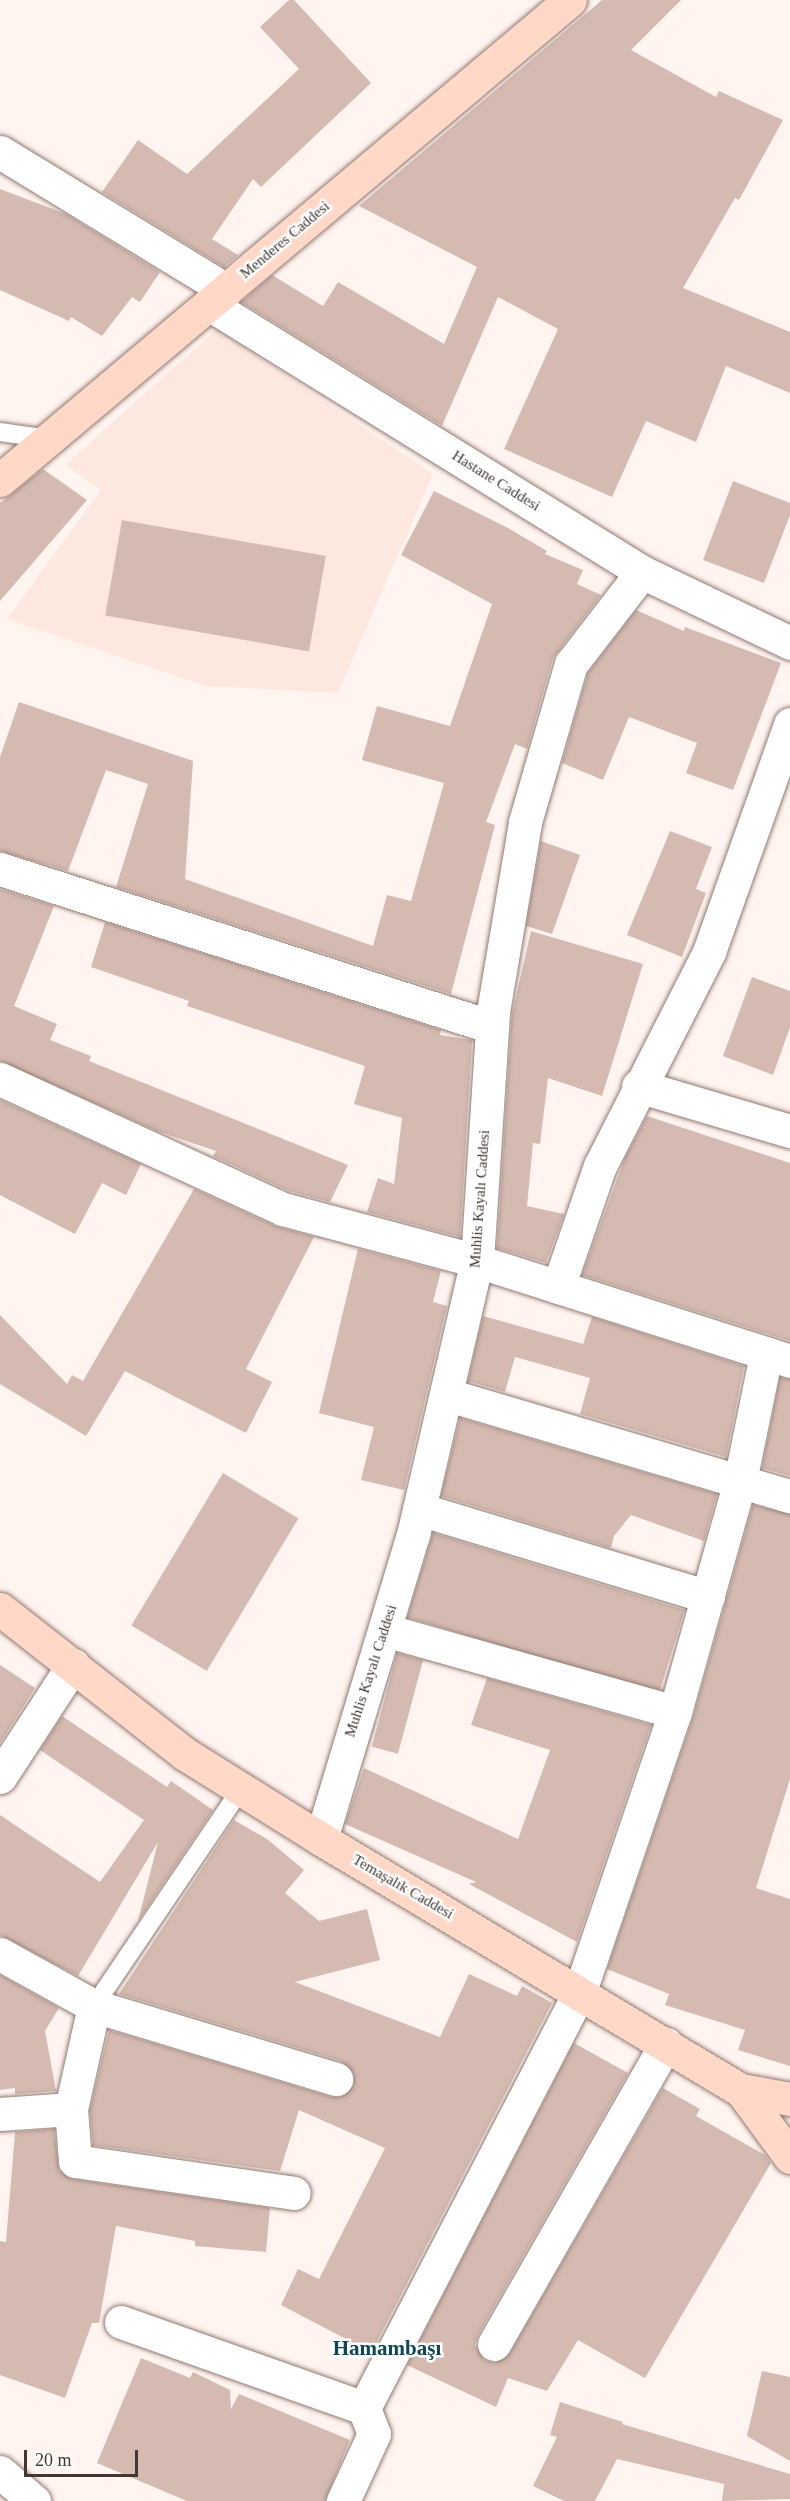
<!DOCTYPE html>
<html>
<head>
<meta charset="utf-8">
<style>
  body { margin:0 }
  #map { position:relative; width:790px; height:2501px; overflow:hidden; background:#fff4f0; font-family:"Times New Roman",serif }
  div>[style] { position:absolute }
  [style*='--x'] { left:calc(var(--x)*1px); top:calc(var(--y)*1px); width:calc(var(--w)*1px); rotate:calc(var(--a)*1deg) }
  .built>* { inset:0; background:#fde8e0 }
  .building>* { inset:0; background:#d4bab1; transform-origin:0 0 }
  .roads { filter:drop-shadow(0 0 2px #917971) drop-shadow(0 0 2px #917971) }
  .lane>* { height:18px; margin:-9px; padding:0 9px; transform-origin:9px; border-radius:9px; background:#fff }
  .street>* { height:33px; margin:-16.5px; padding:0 16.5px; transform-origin:16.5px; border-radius:16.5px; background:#fff }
  .secondary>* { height:33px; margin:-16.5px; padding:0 16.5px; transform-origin:16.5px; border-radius:16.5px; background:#ffd8c8 }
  span { translate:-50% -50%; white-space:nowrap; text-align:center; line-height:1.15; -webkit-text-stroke:5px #fff; paint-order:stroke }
  .street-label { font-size:15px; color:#413733 }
  .district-label { font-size:21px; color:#0f4554; font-weight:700 }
  .scale { position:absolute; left:24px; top:2450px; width:114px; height:27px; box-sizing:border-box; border:3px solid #413733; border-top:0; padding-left:8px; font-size:18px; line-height:21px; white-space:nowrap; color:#413733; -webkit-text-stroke:4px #fff; paint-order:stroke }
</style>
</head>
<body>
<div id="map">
  <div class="built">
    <i style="clip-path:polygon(217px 329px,433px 474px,338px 693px,207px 686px,7px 619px,101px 490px,65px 465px)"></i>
  </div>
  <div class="building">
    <i style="clip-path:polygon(289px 0,294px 0,371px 83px,261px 187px,253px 179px,212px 239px,238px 255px,224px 267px,102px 192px,138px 140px,187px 174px,299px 69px,260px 27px)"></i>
    <i style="clip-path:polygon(602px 0,681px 0,631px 50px,716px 97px,719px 91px,783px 120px,739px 200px,735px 198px,683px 288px,790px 332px,790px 393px,726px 366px,696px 442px,646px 421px,612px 497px,504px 449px,558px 329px,498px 297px,442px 426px,241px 302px,272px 275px,323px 306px,338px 282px,444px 344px,477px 267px,359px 206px)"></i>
    <i style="clip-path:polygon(0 189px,66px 214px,160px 272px,140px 302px,132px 297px,102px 336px,71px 317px,69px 321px,0 290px)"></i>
    <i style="clip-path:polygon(43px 469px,87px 500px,0 601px,0 503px)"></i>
    <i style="clip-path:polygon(733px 481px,790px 503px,790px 515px,764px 583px,703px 560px)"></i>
    <i style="clip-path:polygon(434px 491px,508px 528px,547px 551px,545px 554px,583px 570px,577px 584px,601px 595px,553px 658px,527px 749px,515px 744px,486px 822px,495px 825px,451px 994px,116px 887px,148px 784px,106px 770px,68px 871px,0 851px,0 757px,19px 702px,193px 761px,185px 879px,373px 946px,387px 895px,411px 901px,444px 783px,362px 760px,377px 706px,450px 726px,492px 604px,401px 555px)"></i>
    <i style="left:122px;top:520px;width:207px;height:97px;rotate:10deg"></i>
    <i style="clip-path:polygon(636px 610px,684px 631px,685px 627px,781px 663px,733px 790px,686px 773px,697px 743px,629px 717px,603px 780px,562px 763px,588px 673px)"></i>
    <i style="clip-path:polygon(670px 831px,712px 847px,696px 889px,706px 893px,682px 957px,627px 935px)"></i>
    <i style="clip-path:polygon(541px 841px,580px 855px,552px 934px,526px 926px)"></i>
    <i style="clip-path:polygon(0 889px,54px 906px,14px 1006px,57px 1024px,50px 1040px,91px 1056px,89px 1061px,348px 1165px,330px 1202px,289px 1191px,213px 1156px,216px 1151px,157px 1131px,0 1061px)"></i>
    <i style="clip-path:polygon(105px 922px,441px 1030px,440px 1035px,472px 1040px,460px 1237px,367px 1212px,378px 1178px,394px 1184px,402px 1118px,354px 1104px,365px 1066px,187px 1006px,189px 1001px,91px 967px)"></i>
    <i style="clip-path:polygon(531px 931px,643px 964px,602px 1096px,548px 1078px,540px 1144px,533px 1143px,527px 1206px,564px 1214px,546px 1263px,497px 1248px,512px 1014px)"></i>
    <i style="clip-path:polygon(752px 977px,790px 991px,790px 1027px,773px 1075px,723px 1056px)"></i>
    <i style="clip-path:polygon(0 1100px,141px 1164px,126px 1195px,102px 1183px,75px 1234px,0 1195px)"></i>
    <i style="clip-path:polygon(647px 1116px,790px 1163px,790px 1341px,582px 1275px,625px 1158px)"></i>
    <i style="clip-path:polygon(194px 1189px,275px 1226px,314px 1237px,246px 1369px,272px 1382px,246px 1433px,125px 1371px,86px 1436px,0 1384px,0 1315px,67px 1384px,72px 1375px,83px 1381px)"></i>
    <i style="clip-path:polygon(358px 1249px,441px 1271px,433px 1302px,447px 1306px,404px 1490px,361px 1480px,374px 1427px,319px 1413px)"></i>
    <i style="clip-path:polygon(483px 1316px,583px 1344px,592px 1317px,744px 1366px,726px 1457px,580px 1414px,590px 1378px,515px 1357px,505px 1392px,468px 1381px)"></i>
    <i style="clip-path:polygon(780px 1378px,790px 1379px,790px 1476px,762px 1468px)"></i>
    <i style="clip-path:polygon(460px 1418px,717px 1494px,704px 1541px,631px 1515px,614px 1536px,611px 1548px,441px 1496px)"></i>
    <i style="left:223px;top:1473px;width:88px;height:178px;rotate:31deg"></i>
    <i style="clip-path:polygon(753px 1505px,790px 1514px,790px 1779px,756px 1888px,790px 1899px,790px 2066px,738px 2050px,745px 2030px,665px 2005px,669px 1994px,607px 1969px,693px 1718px)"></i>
    <i style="left:433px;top:1533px;width:263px;height:88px;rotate:17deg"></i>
    <i style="left:397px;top:1653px;width:27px;height:97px;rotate:15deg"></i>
    <i style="clip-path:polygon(0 1665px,35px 1688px,0 1743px)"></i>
    <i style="clip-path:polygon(487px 1678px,651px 1725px,577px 1942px,469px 1884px,476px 1882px,345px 1824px,364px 1768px,518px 1839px,550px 1750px,471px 1725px)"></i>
    <i style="clip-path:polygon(62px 1716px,167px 1787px,171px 1781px,213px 1810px,138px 1921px,158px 1842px,78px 1976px,0 1935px,0 1815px,100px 1882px,144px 1820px,40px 1750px)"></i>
    <i style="clip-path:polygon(234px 1820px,267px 1839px,304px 1870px,285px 1893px,319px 1921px,367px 1909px,380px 1960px,295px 1982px,440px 2037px,469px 1974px,517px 1996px,522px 1986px,552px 2003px,374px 2347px,370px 2345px,367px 2350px,281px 2305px,298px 2269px,319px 2279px,385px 2148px,299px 2110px,280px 2171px,93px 2145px,90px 2110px,109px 2030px,331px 2097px,341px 2097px,354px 2085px,354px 2074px,341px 2061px,119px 1994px)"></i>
    <i style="clip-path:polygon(0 1975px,59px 2008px,45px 2031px,56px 2091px,15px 2094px,15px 2088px,0 2090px)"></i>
    <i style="clip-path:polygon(574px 2043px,628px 2073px,478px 2335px,475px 2345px,484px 2360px,495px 2363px,510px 2353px,663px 2088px,700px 2109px,696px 2116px,765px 2155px,771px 2163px,645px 2378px,578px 2340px,547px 2391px,508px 2378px,496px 2407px,407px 2365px)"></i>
    <i style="clip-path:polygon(54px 2129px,59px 2170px,72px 2179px,270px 2208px,266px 2252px,195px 2246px,195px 2241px,116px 2226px,99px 2323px,92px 2323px,65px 2398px,0 2375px,0 2241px,6px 2242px,15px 2132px)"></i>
    <i style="clip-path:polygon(141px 2358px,190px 2378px,193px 2372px,230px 2390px,231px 2409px,239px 2394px,350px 2440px,325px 2501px,187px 2501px,97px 2463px)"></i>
    <i style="clip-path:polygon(762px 2371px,790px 2377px,790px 2461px,747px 2436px)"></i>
    <i style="clip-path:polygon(560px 2402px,623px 2422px,622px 2424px,790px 2474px,790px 2499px,722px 2501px,724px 2484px,617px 2459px,595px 2501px,564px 2501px,533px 2486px,557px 2437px,550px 2435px)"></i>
  </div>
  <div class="roads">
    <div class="lane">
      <i style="--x:0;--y:432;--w:49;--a:8.1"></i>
      <i style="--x:94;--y:2006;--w:262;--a:-55.9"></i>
    </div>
    <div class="street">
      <i style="--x:0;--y:152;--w:265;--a:31.4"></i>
      <i style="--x:209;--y:304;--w:509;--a:31.75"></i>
      <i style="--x:642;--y:572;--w:164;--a:25.6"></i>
      <i style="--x:0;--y:869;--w:517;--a:17.8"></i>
      <i style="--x:0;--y:1079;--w:311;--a:24.7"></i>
      <i style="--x:283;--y:1209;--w:201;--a:15"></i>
      <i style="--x:477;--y:1261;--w:329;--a:17.7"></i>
      <i style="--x:638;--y:1086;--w:159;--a:16.5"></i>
      <i style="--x:558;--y:1287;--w:128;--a:-70.9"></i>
      <i style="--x:600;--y:1166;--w:240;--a:-63"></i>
      <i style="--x:709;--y:952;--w:242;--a:-70.4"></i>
      <i style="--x:448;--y:1395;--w:357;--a:16.5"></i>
      <i style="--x:419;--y:1509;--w:302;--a:16.9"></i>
      <i style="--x:385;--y:1630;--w:301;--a:15.8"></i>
      <i style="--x:0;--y:1777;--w:134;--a:-56.9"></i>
      <i style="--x:321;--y:1839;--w:318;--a:-73.2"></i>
      <i style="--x:413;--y:1535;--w:281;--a:-76.9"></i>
      <i style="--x:477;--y:1261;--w:250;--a:-86.3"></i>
      <i style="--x:493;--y:1012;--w:193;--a:-80.4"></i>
      <i style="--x:525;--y:822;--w:165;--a:-73.8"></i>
      <i style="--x:571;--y:664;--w:116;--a:-52.3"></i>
      <i style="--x:0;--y:1954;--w:107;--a:29"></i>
      <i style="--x:94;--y:2006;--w:253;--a:16.8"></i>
      <i style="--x:94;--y:2006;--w:106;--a:102.6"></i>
      <i style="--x:71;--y:2109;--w:52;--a:85.6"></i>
      <i style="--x:75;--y:2161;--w:221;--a:8.3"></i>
      <i style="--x:0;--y:2114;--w:71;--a:-4"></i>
      <i style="--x:121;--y:2322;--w:258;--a:19.5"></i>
      <i style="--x:364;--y:2408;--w:470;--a:-62.6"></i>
      <i style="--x:580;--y:1991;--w:295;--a:-71.2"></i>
      <i style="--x:675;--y:1712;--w:240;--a:-74.3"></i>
      <i style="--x:740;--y:1481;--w:130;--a:-78.4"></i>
      <i style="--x:494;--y:2344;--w:346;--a:-60.2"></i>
      <i style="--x:0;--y:2472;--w:45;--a:40.5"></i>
      <i style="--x:343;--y:2501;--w:74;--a:-65.2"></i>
      <i style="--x:374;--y:2434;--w:28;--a:-111"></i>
    </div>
    <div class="secondary">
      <i style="--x:0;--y:480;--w:745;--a:-40.1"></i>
      <i style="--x:0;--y:1609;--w:235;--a:38.1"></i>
      <i style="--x:185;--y:1754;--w:160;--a:32"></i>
      <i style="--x:321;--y:1839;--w:489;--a:30.9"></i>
      <i style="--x:741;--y:2090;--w:50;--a:10.4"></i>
      <i style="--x:741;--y:2090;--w:83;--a:53.8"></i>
    </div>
  </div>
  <div class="street-label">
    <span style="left:285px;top:240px;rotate:-40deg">Menderes Caddesi</span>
    <span style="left:496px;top:481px;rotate:32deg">Hastane Caddesi</span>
    <span style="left:480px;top:1199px;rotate:-86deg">Muhlis Kayalı Caddesi</span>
    <span style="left:371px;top:1671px;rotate:-72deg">Muhlis Kayalı Caddesi</span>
    <span style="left:403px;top:1887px;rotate:30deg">Temaşalık Caddesi</span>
  </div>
  <div class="district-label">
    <span style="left:387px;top:2348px">Hamambaşı</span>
  </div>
  <div class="scale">20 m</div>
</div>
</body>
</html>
